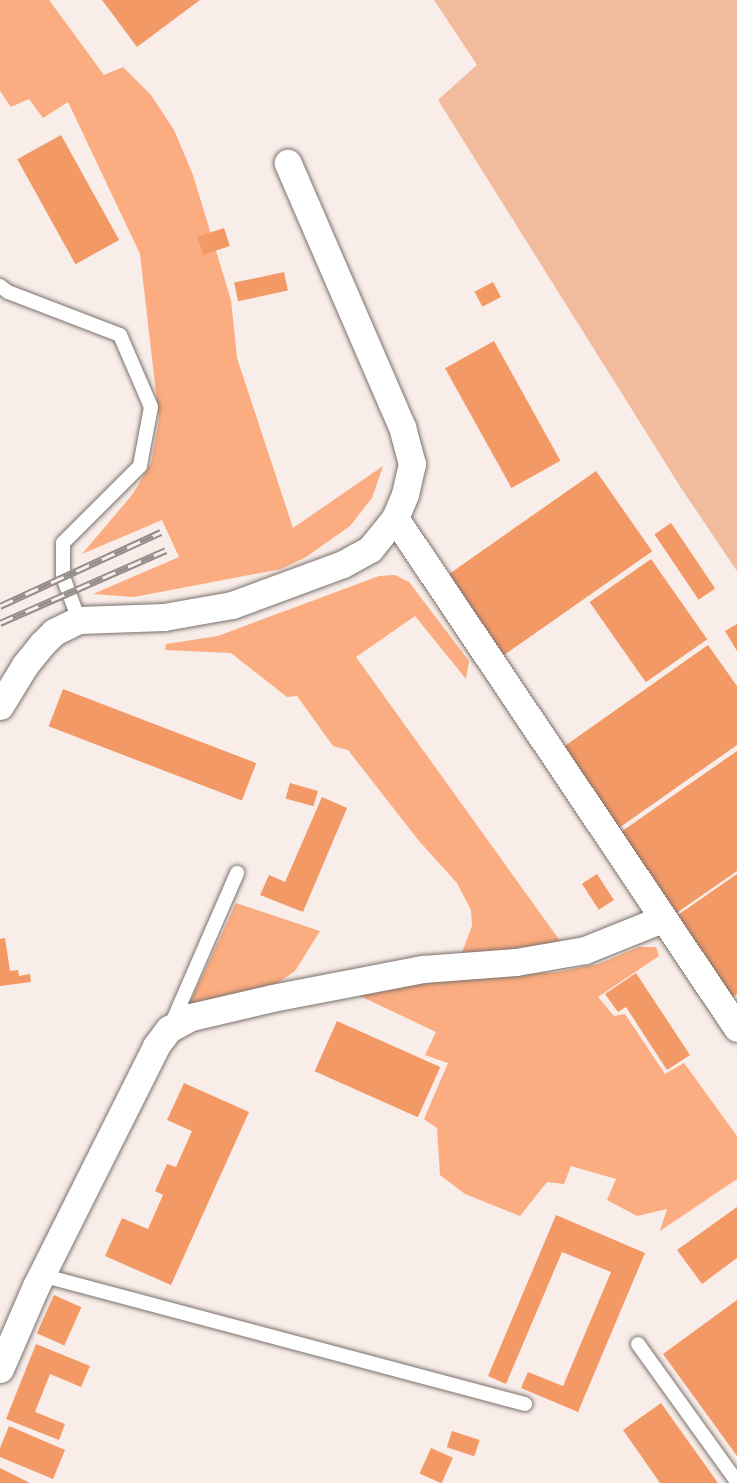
<!DOCTYPE html>
<html>
<head>
<meta charset="utf-8">
<style>
  body { margin:0 }
  #map { position:relative; width:737px; height:1483px; overflow:hidden; background:#f8ede8; font-family:"Source Sans 3",sans-serif }
  div>[style] { position:absolute }
  [style*='--x'] { left:calc(var(--x)*1px); top:calc(var(--y)*1px); width:calc(var(--w)*1px); rotate:calc(var(--a)*1deg) }
  .green>* { inset:0; background:#fbac80 }
  .water>* { inset:0; background:#f3bb9d }
  .building>* { inset:0; background:#f39966; transform-origin:0 0 }
  .roads { filter:drop-shadow(0 0 2px #7b716d) drop-shadow(0 0 2px #7b716d) }
  .lane>* { height:14px; margin:-7px; padding:0 7px; transform-origin:7px; border-radius:7px; background:#fff }
  .street>* { height:27px; margin:-13.5px; padding:0 13.5px; transform-origin:13.5px; border-radius:13.5px; background:#fff }
  .rail>* { height:7px; margin-top:-3.5px; transform-origin:0; background:repeating-linear-gradient(90deg,#f8ede8 0 14px,#948d89 0 28px); box-sizing:border-box; border-block:2px solid #948d89 }
  span { translate:-50% -50%; white-space:nowrap; text-align:center; line-height:1.15; -webkit-text-stroke:5px #f8ede8; paint-order:stroke }
</style>
</head>
<body>
<div id="map">
  <div class="green">
    <i style="clip-path:polygon(0 0,49px 0,104px 75px,123px 67px,151px 95px,174px 130px,193px 175px,231px 300px,237px 358px,293px 528px,383px 466px,372px 498px,350px 526px,306px 557px,281px 569px,134px 597px,93px 594px,179px 557px,162px 520px,82px 554px,132px 495px,151px 463px,159px 419px,140px 254px,68px 102px,43px 118px,29px 99px,11px 107px,0 91px)"></i>
    <i style="clip-path:polygon(395px 575px,409px 582px,469px 661px,466px 679px,415px 616px,356px 657px,563px 945px,461px 955px,472px 926px,471px 910px,457px 883px,419px 841px,348px 750px,333px 746px,297px 696px,287px 697px,231px 653px,165px 650px,166px 644px,218px 636px,379px 576px)"></i>
    <i style="clip-path:polygon(236px 903px,320px 931px,295px 971px,272px 987px,189px 1005px)"></i>
    <i style="clip-path:polygon(639px 947px,656px 947px,659px 956px,598px 997px,614px 1016px,625px 1014px,665px 1074px,684px 1063px,737px 1136px,737px 1179px,660px 1231px,667px 1209px,637px 1216px,607px 1200px,616px 1179px,571px 1166px,564px 1184px,547px 1182px,520px 1216px,465px 1194px,440px 1175px,437px 1128px,424px 1119px,448px 1063px,425px 1055px,436px 1032px,358px 995px,422px 982px,557px 972px,598px 964px)"></i>
  </div>
  <div class="water">
    <i style="clip-path:polygon(434px 0,737px 0,737px 571px,681px 488px,438px 100px,477px 65px)"></i>
  </div>
  <div class="building">
    <i style="clip-path:polygon(102px 0,200px 0,137px 47px)"></i>
    <i style="left:61px;top:135px;width:120px;height:50px;rotate:61deg"></i>
    <i style="left:224px;top:228px;width:19px;height:28px;rotate:72deg"></i>
    <i style="left:284px;top:272px;width:19px;height:51px;rotate:78deg"></i>
    <i style="left:493px;top:282px;width:17px;height:21px;rotate:62deg"></i>
    <i style="left:494px;top:341px;width:137px;height:56px;rotate:61deg"></i>
    <i style="left:596px;top:471px;width:98px;height:182px;rotate:55deg"></i>
    <i style="left:671px;top:523px;width:79px;height:20px;rotate:56deg"></i>
    <i style="left:651px;top:559px;width:98px;height:75px;rotate:55deg"></i>
    <i style="clip-path:polygon(737px 624px,737px 651px,725px 631px)"></i>
    <i style="clip-path:polygon(708px 645px,737px 686px,737px 745px,616px 830px,559px 750px)"></i>
    <i style="left:63px;top:689px;width:207px;height:40px;rotate:21deg"></i>
    <i style="clip-path:polygon(737px 751px,737px 871px,675px 914px,618px 834px)"></i>
    <i style="left:290px;top:783px;width:29px;height:16px;rotate:16deg"></i>
    <i style="clip-path:polygon(322px 797px,347px 808px,303px 912px,260px 895px,269px 875px,285px 882px)"></i>
    <i style="left:597px;top:874px;width:31px;height:18px;rotate:57deg"></i>
    <i style="clip-path:polygon(737px 874px,737px 994px,732px 997px,675px 917px)"></i>
    <i style="clip-path:polygon(5px 938px,10px 971px,18px 970px,19px 976px,30px 974px,31px 982px,0 986px,0 939px)"></i>
    <i style="clip-path:polygon(636px 973px,690px 1055px,667px 1070px,626px 1007px,618px 1012px,605px 994px)"></i>
    <i style="left:337px;top:1021px;width:113px;height:55px;rotate:24deg"></i>
    <i style="clip-path:polygon(184px 1083px,249px 1112px,171px 1285px,105px 1256px,122px 1218px,148px 1229px,163px 1195px,155px 1191px,167px 1164px,176px 1167px,192px 1131px,167px 1120px)"></i>
    <i style="clip-path:polygon(737px 1207px,737px 1258px,702px 1284px,677px 1250px)"></i>
    <i style="clip-path:polygon(556px 1215px,645px 1253px,578px 1412px,521px 1388px,528px 1372px,563px 1386px,611px 1272px,562px 1252px,506px 1384px,488px 1376px)"></i>
    <i style="left:54px;top:1295px;width:30px;height:42px;rotate:24deg"></i>
    <i style="clip-path:polygon(737px 1300px,737px 1456px,663px 1354px)"></i>
    <i style="clip-path:polygon(36px 1344px,90px 1366px,81px 1387px,50px 1374px,35px 1412px,65px 1424px,59px 1440px,6px 1419px)"></i>
    <i style="clip-path:polygon(661px 1403px,718px 1483px,660px 1483px,623px 1430px)"></i>
    <i style="clip-path:polygon(9px 1426px,65px 1450px,53px 1479px,0 1457px,0 1448px)"></i>
    <i style="left:452px;top:1431px;width:29px;height:17px;rotate:18deg"></i>
    <i style="left:431px;top:1448px;width:24px;height:28px;rotate:24deg"></i>
    <i style="clip-path:polygon(0 1468px,30px 1483px,0 1483px)"></i>
  </div>
  <div class="roads">
    <div class="lane">
      <i style="--x:0;--y:286;--w:10;--a:37"></i>
      <i style="--x:8;--y:292;--w:120;--a:21"></i>
      <i style="--x:120;--y:335;--w:78;--a:66.7"></i>
      <i style="--x:151;--y:407;--w:60;--a:100.6"></i>
      <i style="--x:140;--y:466;--w:109;--a:135"></i>
      <i style="--x:63;--y:543;--w:34;--a:90"></i>
      <i style="--x:63;--y:577;--w:46;--a:69.6"></i>
      <i style="--x:171;--y:1025;--w:166;--a:-66.5"></i>
      <i style="--x:41;--y:1275;--w:501;--a:14.92"></i>
      <i style="--x:638;--y:1344;--w:170;--a:54.3"></i>
    </div>
    <div class="street">
      <i style="--x:395;--y:518;--w:614;--a:56.15"></i>
      <i style="--x:0;--y:706;--w:48;--a:-58.6"></i>
      <i style="--x:25;--y:665;--w:27;--a:-51"></i>
      <i style="--x:42;--y:644;--w:17;--a:-45"></i>
      <i style="--x:54;--y:632;--w:28;--a:-26"></i>
      <i style="--x:79;--y:620;--w:85;--a:-2"></i>
      <i style="--x:164;--y:617;--w:69;--a:-10"></i>
      <i style="--x:232;--y:605;--w:118;--a:-20.3"></i>
      <i style="--x:343;--y:564;--w:31;--a:-29"></i>
      <i style="--x:370;--y:549;--w:40;--a:-51"></i>
      <i style="--x:395;--y:518;--w:26;--a:-67"></i>
      <i style="--x:405;--y:494;--w:31;--a:-77"></i>
      <i style="--x:412;--y:464;--w:38;--a:-105"></i>
      <i style="--x:402;--y:427;--w:288;--a:-113.4"></i>
      <i style="--x:0;--y:1369;--w:90;--a:-66.6"></i>
      <i style="--x:36;--y:1286;--w:268;--a:-63.4"></i>
      <i style="--x:156;--y:1046;--w:21;--a:-53"></i>
      <i style="--x:169;--y:1029;--w:25;--a:-29"></i>
      <i style="--x:191;--y:1017;--w:83;--a:-13.2"></i>
      <i style="--x:272;--y:998;--w:154;--a:-10.9"></i>
      <i style="--x:423;--y:969;--w:93;--a:-4.3"></i>
      <i style="--x:516;--y:962;--w:70;--a:-9.9"></i>
      <i style="--x:585;--y:950;--w:83;--a:-21.9"></i>
    </div>
  </div>
  <div class="rail">
    <i style="--x:0;--y:606;--w:177;--a:-24.7"></i>
    <i style="--x:0;--y:623;--w:181;--a:-23.7"></i>
  </div>
</div>
</body>
</html>
